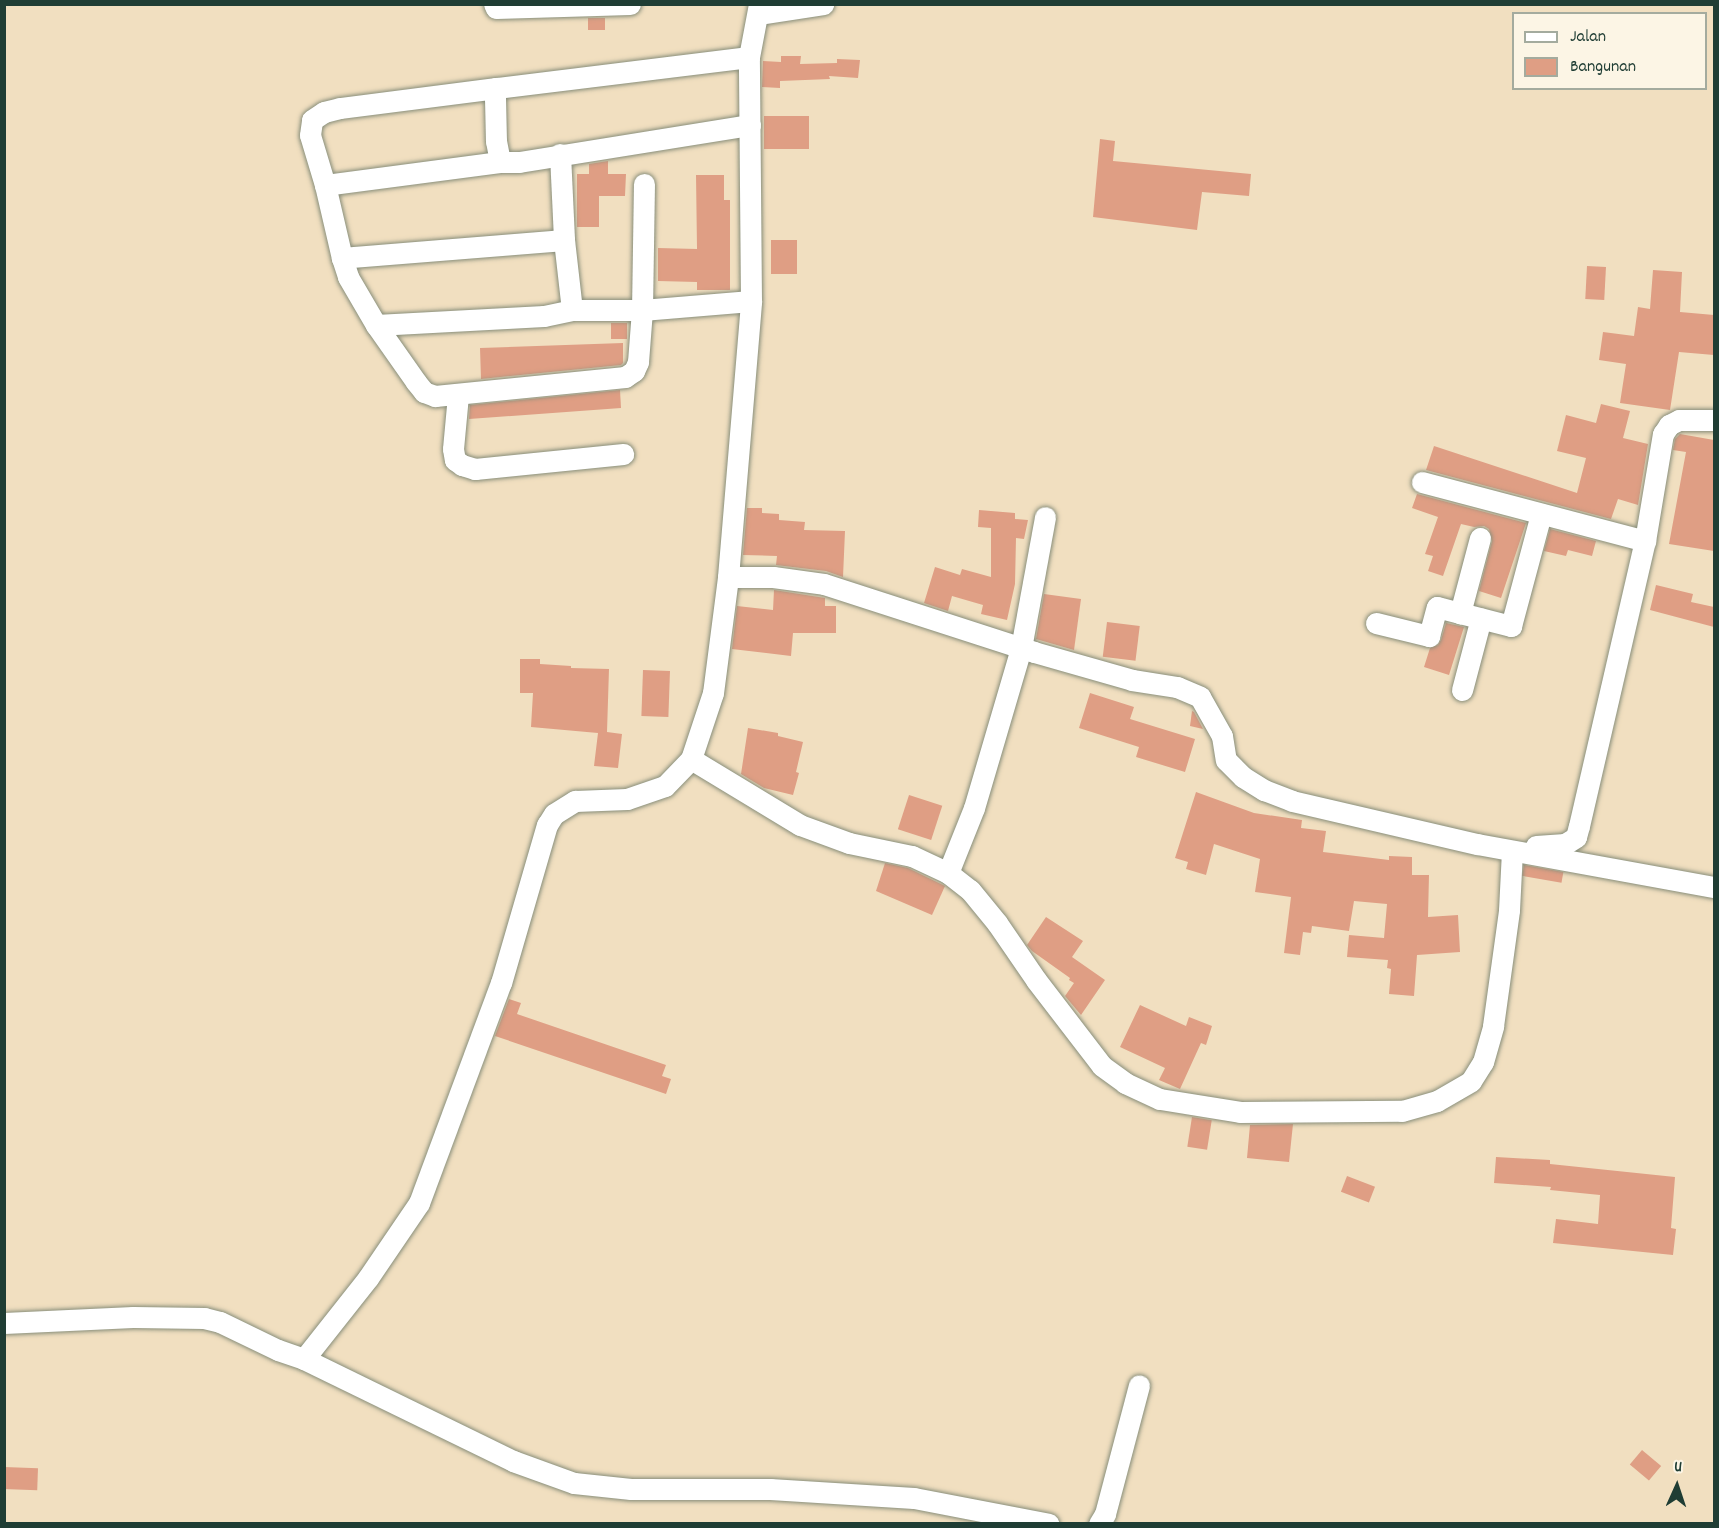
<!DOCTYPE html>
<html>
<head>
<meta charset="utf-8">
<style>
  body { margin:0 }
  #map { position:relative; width:1719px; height:1528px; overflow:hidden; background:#f1dfc0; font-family:Dekko,sans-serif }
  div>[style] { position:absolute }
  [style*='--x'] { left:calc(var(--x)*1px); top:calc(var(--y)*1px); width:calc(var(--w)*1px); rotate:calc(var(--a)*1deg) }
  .building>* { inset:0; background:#df9e84; transform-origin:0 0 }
  .roads { filter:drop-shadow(0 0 2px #888e7a) drop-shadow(0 0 2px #888e7a) }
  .street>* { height:21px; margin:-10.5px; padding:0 10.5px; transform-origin:10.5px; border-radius:10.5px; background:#fff }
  span { translate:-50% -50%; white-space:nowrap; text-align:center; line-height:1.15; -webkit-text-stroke:5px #fcf5e5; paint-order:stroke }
  .frame { position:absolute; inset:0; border:6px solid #1f3d34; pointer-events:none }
  .legend { position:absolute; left:1512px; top:12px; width:195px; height:78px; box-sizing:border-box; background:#fcf5e5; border:2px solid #a4ab9e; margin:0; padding:8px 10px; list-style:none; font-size:18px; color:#1f3d34 }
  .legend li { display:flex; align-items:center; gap:12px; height:30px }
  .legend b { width:30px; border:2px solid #a4ab9e }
  .north { position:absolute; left:1647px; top:1456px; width:60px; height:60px; -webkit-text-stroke:4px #fcf5e5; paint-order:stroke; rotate:3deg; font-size:16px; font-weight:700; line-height:24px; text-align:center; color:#1f3d34 }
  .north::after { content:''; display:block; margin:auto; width:21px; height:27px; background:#1f3d34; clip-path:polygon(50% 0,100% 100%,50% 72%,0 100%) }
</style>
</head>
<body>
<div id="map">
  <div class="building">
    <i style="left:588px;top:18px;width:17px;height:12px"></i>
    <i style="clip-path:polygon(781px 56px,801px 56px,800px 64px,837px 63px,837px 59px,860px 60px,858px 78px,829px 76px,830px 79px,780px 81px,780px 88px,762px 87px,763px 61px,781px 62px)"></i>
    <i style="left:809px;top:116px;width:33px;height:45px;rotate:90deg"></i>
    <i style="clip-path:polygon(1100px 139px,1115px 141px,1113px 161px,1251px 174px,1249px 196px,1202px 192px,1197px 230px,1093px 217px)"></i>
    <i style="clip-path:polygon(608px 161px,608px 174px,626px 174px,625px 196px,599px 196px,599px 227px,577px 227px,577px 174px,589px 174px,589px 164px)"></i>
    <i style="clip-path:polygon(696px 175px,724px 175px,724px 200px,730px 200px,730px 290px,697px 290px,697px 282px,658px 281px,658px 248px,697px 249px)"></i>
    <i style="left:771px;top:240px;width:26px;height:34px"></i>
    <i style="left:1587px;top:266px;width:19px;height:33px;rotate:3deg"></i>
    <i style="clip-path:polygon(1653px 270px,1682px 272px,1680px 312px,1714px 315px,1714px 355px,1679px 352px,1670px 410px,1620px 403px,1626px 364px,1599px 360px,1603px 332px,1634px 336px,1638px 307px,1650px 309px)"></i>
    <i style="left:611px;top:323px;width:16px;height:16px"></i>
    <i style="clip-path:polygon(623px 343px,623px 363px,621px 365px,481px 379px,480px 348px)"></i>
    <i style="clip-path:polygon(620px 390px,621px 408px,469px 419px,470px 405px)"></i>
    <i style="clip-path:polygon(1601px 404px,1630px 411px,1623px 438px,1648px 444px,1638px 505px,1618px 499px,1611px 519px,1426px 470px,1434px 446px,1577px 493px,1586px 458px,1557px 451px,1566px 415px,1596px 423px)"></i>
    <i style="clip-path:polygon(1680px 434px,1714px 440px,1714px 551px,1669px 544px,1686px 452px,1673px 450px,1675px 439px)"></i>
    <i style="clip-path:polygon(1417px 494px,1526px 523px,1501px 598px,1479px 591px,1492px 541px,1489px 529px,1484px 526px,1474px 527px,1461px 524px,1443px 576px,1428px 571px,1433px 556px,1425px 554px,1438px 517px,1412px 508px)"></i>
    <i style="clip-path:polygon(747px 508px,762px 508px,762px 513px,779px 514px,779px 520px,805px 522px,804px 530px,845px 531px,843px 577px,826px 571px,776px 565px,777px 556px,743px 555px)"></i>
    <i style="clip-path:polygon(979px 510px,1015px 513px,1015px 519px,1028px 520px,1024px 539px,1016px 538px,1015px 584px,1007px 620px,981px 614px,983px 605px,952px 596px,948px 611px,924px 603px,935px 567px,960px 575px,962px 569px,991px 577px,991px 528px,978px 527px)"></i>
    <i style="clip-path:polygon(1550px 529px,1596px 541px,1592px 556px,1568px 550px,1566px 556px,1544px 551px)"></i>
    <i style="clip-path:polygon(1656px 585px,1693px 594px,1691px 602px,1714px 607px,1714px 627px,1650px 610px)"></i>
    <i style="clip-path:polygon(774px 590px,825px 598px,825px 606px,836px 606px,836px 633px,793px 633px,791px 656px,732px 649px,737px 606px,773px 610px)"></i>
    <i style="clip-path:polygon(1044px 594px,1081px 599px,1074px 650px,1036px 639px)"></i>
    <i style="left:1107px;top:622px;width:33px;height:35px;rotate:7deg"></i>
    <i style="clip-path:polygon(1446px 623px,1464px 627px,1449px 675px,1424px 667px,1430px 648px,1438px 645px,1441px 640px)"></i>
    <i style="clip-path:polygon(520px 659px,540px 659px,540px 664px,571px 666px,571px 668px,609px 669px,607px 732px,622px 734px,618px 768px,594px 766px,598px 733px,531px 727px,533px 693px,520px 693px)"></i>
    <i style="left:643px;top:670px;width:27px;height:46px;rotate:2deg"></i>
    <i style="clip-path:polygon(1090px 693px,1134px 707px,1130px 719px,1195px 739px,1185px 772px,1136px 757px,1139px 747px,1079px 728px)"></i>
    <i style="clip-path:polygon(1192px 711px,1194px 712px,1203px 729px,1190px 726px)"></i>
    <i style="clip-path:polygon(748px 728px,778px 733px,778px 736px,803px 742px,796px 772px,799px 773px,793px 795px,764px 788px,741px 774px)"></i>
    <i style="clip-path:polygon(1196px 792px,1254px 813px,1302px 820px,1301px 828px,1326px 831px,1323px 852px,1389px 860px,1389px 856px,1412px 857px,1412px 875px,1429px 875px,1428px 917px,1458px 915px,1460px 952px,1417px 955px,1414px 996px,1389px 994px,1391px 969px,1387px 968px,1388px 960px,1347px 957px,1349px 935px,1384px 938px,1387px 904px,1354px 901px,1349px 931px,1312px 926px,1311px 933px,1303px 932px,1300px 955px,1284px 953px,1291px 897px,1255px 892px,1260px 859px,1214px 844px,1206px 875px,1186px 869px,1188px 862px,1175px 858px)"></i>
    <i style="left:909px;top:795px;width:35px;height:36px;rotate:18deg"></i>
    <i style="clip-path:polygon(885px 863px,908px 868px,945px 886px,932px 915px,876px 891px)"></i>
    <i style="left:1524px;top:865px;width:40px;height:11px;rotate:10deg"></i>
    <i style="clip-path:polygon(1046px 917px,1083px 941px,1072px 957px,1105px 980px,1081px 1015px,1065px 996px,1074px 983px,1069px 980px,1070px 978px,1032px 951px,1027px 945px)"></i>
    <i style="clip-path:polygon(509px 999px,521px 1003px,517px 1014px,666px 1065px,662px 1076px,671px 1079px,666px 1094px,495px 1036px)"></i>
    <i style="clip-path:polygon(1140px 1005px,1186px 1026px,1189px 1017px,1212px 1026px,1206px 1045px,1201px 1043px,1180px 1089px,1159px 1080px,1165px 1068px,1120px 1047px)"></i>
    <i style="left:1192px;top:1117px;width:20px;height:30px;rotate:9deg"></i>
    <i style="clip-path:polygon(1293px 1124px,1289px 1162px,1247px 1158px,1250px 1125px)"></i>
    <i style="clip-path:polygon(1496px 1157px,1550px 1160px,1550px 1164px,1675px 1177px,1671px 1228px,1676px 1229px,1673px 1255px,1553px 1243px,1556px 1219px,1598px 1224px,1600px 1195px,1550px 1190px,1551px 1187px,1494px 1183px)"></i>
    <i style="left:1347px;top:1176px;width:30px;height:17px;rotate:21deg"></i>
    <i style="left:1642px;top:1450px;width:25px;height:19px;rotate:40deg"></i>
    <i style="left:4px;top:1467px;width:34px;height:22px;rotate:2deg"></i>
  </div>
  <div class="roads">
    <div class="street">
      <i style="--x:494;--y:4;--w:4;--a:63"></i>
      <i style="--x:496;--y:8;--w:134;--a:-1.7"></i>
      <i style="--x:758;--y:14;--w:66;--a:-8.7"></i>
      <i style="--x:749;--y:57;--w:255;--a:173"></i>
      <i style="--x:496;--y:88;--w:10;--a:96"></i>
      <i style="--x:495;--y:98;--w:43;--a:88.7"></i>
      <i style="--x:496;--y:141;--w:21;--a:79"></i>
      <i style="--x:500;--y:162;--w:19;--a:0"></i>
      <i style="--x:519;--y:162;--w:234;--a:-9.1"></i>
      <i style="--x:560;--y:154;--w:86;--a:87.3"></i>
      <i style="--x:564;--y:240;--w:223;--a:175.4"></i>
      <i style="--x:342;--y:258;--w:20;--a:72"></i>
      <i style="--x:348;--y:277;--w:56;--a:59.7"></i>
      <i style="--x:376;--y:325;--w:168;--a:-3.1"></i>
      <i style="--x:544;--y:316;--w:29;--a:-12"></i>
      <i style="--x:572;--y:310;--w:70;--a:0"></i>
      <i style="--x:642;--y:310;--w:109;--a:-4.7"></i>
      <i style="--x:325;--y:185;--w:177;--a:-7.5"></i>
      <i style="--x:564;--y:240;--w:70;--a:83.5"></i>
      <i style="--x:342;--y:258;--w:75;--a:-103.1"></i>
      <i style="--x:325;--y:185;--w:52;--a:-106.7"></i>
      <i style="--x:310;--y:135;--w:15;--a:-82"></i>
      <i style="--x:312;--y:120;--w:14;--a:-34"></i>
      <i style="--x:324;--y:112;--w:16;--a:-14"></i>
      <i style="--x:340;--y:108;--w:157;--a:-7.3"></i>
      <i style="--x:376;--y:325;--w:70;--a:54.9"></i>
      <i style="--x:416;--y:382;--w:13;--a:51"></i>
      <i style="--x:424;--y:392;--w:12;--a:20"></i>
      <i style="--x:435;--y:396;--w:191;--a:-5.7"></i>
      <i style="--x:625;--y:377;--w:11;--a:-34"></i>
      <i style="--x:634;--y:371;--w:10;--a:-66"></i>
      <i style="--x:638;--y:362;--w:52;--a:-85.6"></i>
      <i style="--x:642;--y:310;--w:126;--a:-89.1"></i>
      <i style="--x:458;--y:395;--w:54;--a:95.3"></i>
      <i style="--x:453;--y:449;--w:11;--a:80"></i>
      <i style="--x:455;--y:460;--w:9;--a:36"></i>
      <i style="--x:462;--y:465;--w:14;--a:17"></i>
      <i style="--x:475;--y:469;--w:149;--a:-5.8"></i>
      <i style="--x:1422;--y:482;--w:231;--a:14.8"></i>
      <i style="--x:1480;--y:538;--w:78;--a:104.9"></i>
      <i style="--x:1460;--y:613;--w:53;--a:14.3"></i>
      <i style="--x:1511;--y:626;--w:116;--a:-75"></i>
      <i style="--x:728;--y:577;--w:45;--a:0"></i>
      <i style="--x:773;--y:577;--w:51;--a:7.8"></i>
      <i style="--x:824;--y:584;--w:221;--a:17.9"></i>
      <i style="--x:1034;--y:652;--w:102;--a:15.9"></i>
      <i style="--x:1132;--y:680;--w:46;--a:8.8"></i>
      <i style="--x:1177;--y:687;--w:25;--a:23"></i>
      <i style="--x:1200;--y:697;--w:45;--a:60.6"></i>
      <i style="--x:1222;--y:736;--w:24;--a:81"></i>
      <i style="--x:1226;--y:760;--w:24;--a:45"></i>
      <i style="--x:1243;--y:777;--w:25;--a:32"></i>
      <i style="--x:1264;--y:790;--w:30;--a:21"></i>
      <i style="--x:1292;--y:801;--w:190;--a:13.1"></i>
      <i style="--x:1477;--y:844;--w:241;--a:10.3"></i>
      <i style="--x:1376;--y:623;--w:55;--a:13.8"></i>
      <i style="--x:1429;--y:636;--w:30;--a:-75"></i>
      <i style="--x:1437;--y:607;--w:24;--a:15"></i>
      <i style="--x:1462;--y:690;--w:74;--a:-75.2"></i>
      <i style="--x:691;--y:759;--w:127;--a:31.2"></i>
      <i style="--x:800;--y:825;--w:52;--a:20.2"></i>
      <i style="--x:849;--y:843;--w:64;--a:11.7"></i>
      <i style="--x:912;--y:856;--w:40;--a:25"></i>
      <i style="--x:948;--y:873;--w:28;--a:38"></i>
      <i style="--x:970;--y:890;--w:43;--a:50.7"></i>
      <i style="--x:997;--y:923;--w:69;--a:55.6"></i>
      <i style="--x:1036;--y:980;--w:108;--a:52.5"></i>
      <i style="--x:1102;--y:1066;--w:29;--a:36"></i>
      <i style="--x:1125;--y:1083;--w:38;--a:25"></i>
      <i style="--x:1160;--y:1099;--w:81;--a:9.2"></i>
      <i style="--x:1240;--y:1112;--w:162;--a:-0.4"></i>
      <i style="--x:1402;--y:1111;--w:36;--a:-16"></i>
      <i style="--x:1437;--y:1101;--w:39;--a:-30"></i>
      <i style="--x:1471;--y:1081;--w:22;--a:-58"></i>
      <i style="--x:1483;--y:1062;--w:37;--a:-74"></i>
      <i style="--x:1493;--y:1026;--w:117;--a:-82.1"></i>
      <i style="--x:1509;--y:910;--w:59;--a:-87.1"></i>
      <i style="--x:1536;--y:846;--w:29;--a:-4"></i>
      <i style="--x:1565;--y:844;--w:13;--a:-32"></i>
      <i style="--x:1576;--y:837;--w:11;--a:-75"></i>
      <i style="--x:1579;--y:826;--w:293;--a:-77"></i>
      <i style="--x:1645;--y:541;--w:109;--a:-80.5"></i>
      <i style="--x:1663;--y:434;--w:11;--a:-56"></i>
      <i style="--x:1669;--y:425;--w:11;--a:-27"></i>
      <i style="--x:1679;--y:420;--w:35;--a:0"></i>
      <i style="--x:948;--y:873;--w:70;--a:-68.2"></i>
      <i style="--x:974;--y:808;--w:167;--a:-73.6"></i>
      <i style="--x:1021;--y:648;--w:133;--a:-79.6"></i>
      <i style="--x:4;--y:1323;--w:129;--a:-2.7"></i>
      <i style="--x:133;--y:1317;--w:71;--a:0.8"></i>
      <i style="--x:204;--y:1318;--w:16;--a:14"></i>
      <i style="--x:220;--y:1322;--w:64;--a:25.8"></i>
      <i style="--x:278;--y:1350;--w:28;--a:19"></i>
      <i style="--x:304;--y:1359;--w:103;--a:-51.7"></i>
      <i style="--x:368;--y:1278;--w:91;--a:-55.8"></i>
      <i style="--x:419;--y:1203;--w:235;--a:-69.6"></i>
      <i style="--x:501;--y:983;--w:165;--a:-73.8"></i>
      <i style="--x:547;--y:825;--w:13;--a:-58"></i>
      <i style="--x:554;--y:814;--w:25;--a:-32"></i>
      <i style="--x:575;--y:801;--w:52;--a:-2.2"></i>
      <i style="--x:627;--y:799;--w:40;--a:-18.9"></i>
      <i style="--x:665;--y:786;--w:37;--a:-46"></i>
      <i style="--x:691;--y:759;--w:70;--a:-71.6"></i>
      <i style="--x:713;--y:693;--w:117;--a:-82.6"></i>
      <i style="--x:728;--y:577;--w:277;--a:-85.2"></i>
      <i style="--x:751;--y:301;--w:244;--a:-90.5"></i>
      <i style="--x:749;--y:57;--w:54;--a:-79.3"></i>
      <i style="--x:304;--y:1359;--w:233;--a:26"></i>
      <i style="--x:513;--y:1461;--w:65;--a:19.8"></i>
      <i style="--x:574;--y:1483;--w:57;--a:6"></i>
      <i style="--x:631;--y:1489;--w:139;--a:0"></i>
      <i style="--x:770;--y:1489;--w:144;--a:3.6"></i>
      <i style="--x:914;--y:1498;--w:137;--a:10.9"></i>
      <i style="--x:1099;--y:1524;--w:12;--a:-59"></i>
      <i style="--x:1105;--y:1514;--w:133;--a:-75.2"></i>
    </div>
  </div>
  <div class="frame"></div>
  <ul class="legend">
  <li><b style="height:8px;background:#fff"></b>Jalan</li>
  <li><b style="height:16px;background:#df9e84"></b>Bangunan</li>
  </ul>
  <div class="north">U</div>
</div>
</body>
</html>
